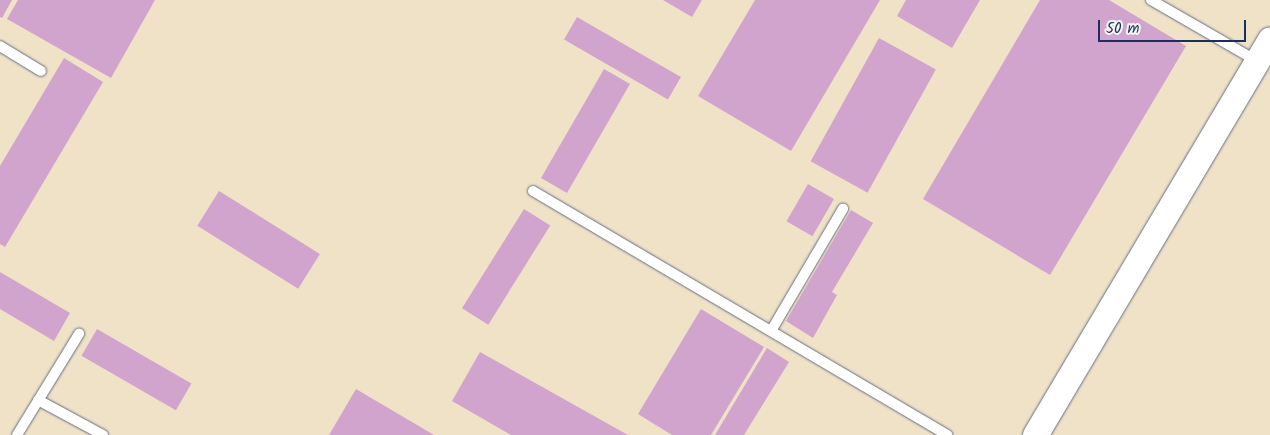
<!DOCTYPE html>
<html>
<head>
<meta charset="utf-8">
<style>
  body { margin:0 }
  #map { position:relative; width:1270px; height:435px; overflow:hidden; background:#f0e2c7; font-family:Kalam,sans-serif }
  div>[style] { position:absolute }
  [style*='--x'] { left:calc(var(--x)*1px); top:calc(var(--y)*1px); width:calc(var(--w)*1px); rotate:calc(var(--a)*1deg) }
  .building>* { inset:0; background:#d1a4ce; transform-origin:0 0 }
  .roads { filter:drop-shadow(0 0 1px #666e83) drop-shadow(0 0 1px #666e83) }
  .service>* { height:10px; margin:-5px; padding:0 5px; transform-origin:5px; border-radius:5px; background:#fff }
  .tertiary>* { height:25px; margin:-12.5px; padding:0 12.5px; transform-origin:12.5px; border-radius:12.5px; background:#fff }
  span { translate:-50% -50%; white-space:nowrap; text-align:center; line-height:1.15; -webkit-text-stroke:5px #f6f6f2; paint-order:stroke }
  .scale { position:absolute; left:1098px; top:20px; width:148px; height:22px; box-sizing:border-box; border:2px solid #1b2f5e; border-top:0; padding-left:6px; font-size:15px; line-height:18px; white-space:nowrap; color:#1b2f5e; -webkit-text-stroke:4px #f6f6f2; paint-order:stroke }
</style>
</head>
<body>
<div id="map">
  <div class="building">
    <i style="clip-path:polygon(0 0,12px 0,2px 18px,0 17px)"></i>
    <i style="clip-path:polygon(18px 0,155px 0,111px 78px,7px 19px)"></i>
    <i style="clip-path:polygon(663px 0,702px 0,692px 17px)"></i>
    <i style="clip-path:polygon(755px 0,880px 0,791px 151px,698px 96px)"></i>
    <i style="clip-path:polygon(906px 0,980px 0,952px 48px,897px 16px)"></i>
    <i style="clip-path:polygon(1040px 0,1109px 0,1186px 46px,1050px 275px,923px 199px)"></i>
    <i style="left:577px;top:17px;width:120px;height:26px;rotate:30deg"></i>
    <i style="left:879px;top:38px;width:65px;height:141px;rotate:29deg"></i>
    <i style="clip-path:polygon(64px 58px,103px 82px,5px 247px,0 244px,0 166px)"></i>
    <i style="left:604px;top:69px;width:30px;height:126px;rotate:30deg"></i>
    <i style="left:808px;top:184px;width:30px;height:43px;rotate:30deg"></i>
    <i style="left:219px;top:191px;width:119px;height:41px;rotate:32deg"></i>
    <i style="left:524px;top:209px;width:31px;height:117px;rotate:32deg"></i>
    <i style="clip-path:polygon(851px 210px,873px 223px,832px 292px,837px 295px,813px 338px,786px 321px)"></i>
    <i style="clip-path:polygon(0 272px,70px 313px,54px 341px,0 309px)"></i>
    <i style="clip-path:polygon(701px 309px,764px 347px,711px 435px,672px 435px,638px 414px)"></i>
    <i style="left:97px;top:329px;width:109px;height:31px;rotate:30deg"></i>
    <i style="clip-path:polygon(767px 348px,789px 362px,744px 435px,715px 435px)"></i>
    <i style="clip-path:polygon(480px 352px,628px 435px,511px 435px,452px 401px)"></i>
    <i style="clip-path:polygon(356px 389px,434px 435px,329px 435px)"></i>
  </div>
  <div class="roads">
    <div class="service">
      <i style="--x:1151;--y:0;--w:122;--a:29.9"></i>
      <i style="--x:0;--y:46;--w:48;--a:31.4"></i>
      <i style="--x:533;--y:191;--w:481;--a:30.5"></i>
      <i style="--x:771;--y:331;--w:142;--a:-59.5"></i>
      <i style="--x:38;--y:400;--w:74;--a:28.3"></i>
      <i style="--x:17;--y:435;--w:119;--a:-58.5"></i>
    </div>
    <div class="tertiary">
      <i style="--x:1035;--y:435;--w:460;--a:-59.3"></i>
    </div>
  </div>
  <div class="scale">50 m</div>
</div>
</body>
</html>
